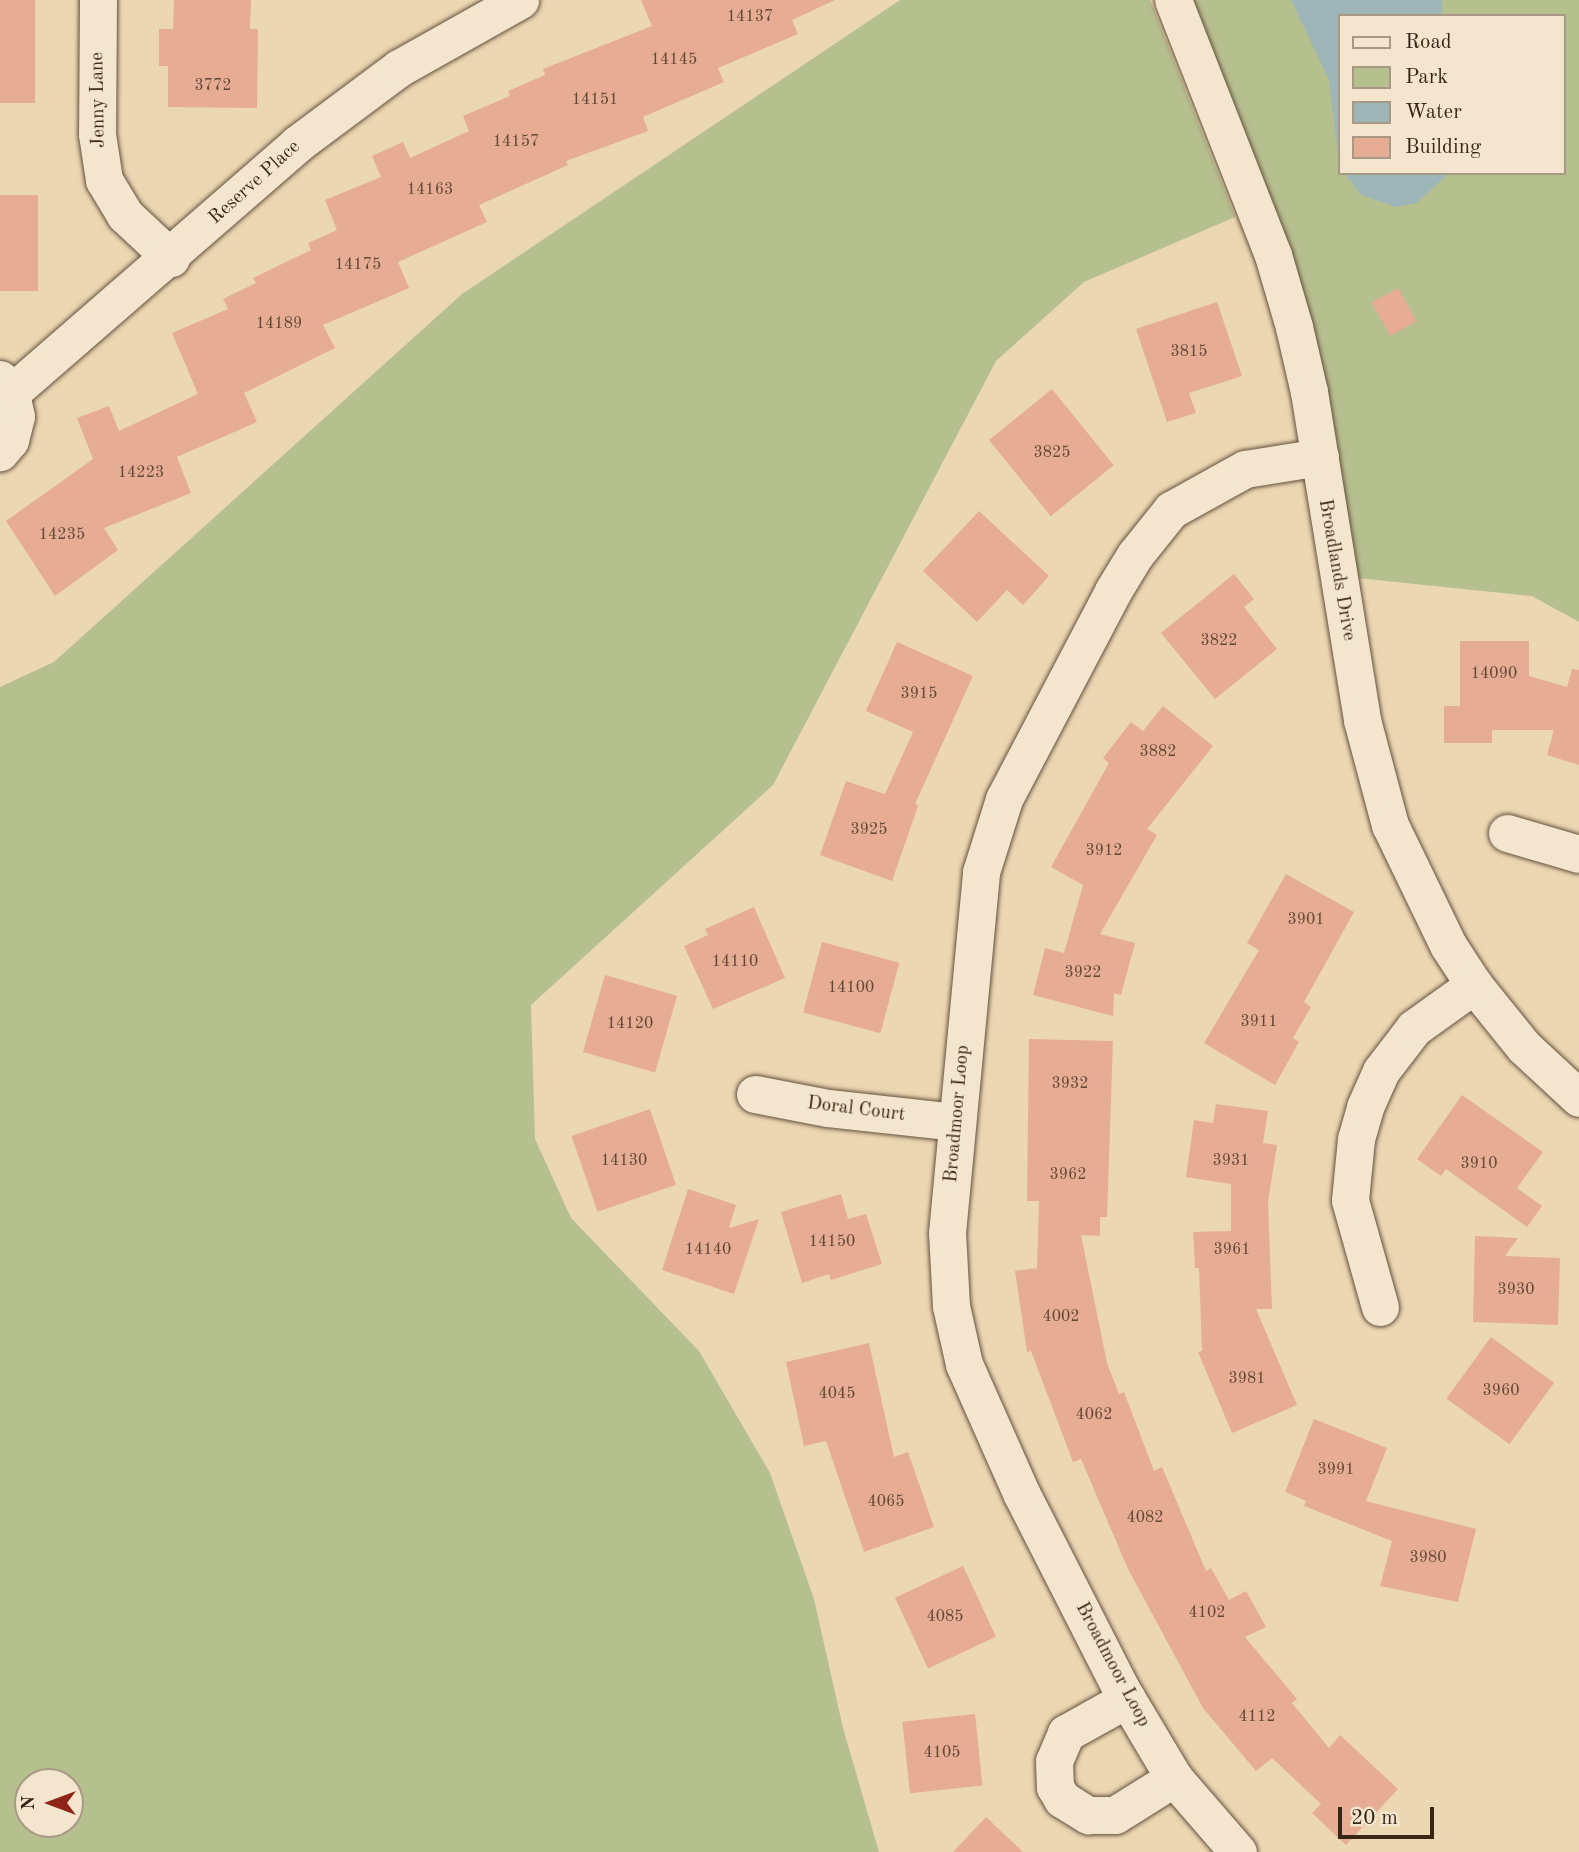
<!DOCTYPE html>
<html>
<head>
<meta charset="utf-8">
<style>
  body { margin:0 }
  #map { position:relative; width:1579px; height:1852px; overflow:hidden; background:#ecd7b3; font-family:"Old Standard TT",serif }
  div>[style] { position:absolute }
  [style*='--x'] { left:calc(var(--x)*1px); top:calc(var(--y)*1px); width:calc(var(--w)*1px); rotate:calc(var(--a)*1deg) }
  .green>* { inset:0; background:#b6bf8e }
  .water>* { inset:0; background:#9fb6b9 }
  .building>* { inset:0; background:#e6ac94; transform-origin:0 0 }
  .roads { filter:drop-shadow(0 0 2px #64523d) drop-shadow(0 0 2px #64523d) }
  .street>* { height:37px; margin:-18.5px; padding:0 18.5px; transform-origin:18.5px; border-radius:18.5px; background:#f3e5ce }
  span { translate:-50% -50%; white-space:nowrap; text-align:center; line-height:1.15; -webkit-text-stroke:6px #f3e5ce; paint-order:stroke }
  .number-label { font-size:16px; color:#634836 }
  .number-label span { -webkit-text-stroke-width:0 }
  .street-label { font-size:19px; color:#372616 }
  .legend { position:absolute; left:1338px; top:14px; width:228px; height:161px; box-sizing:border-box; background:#f3e5ce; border:2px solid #a89984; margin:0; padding:9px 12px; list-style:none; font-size:21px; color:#372616 }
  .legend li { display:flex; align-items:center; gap:14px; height:35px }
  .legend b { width:35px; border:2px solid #a89984 }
  .north { position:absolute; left:14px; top:1768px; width:70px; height:70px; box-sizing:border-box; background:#f3e5ce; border:2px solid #a89984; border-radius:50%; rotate:270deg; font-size:19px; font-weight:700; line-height:28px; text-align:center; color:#372616 }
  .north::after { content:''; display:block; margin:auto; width:24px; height:32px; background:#8f2418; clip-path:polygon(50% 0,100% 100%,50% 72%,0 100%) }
  .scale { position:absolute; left:1338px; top:1807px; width:96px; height:32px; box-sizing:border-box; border:4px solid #372616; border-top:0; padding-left:9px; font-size:21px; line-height:24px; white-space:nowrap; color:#372616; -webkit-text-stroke:5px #f3e5ce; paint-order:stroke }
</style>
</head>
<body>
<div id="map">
  <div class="green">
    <i style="clip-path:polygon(evenodd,900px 0,1150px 0,1235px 217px,1084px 282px,996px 361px,773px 785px,531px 1005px,535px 1139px,571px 1218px,699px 1351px,770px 1473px,814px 1599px,843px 1728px,879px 1852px,0 1852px,0 687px,54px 662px,462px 294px,900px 0,28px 1782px,70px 1782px,70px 1824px,28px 1824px,28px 1782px)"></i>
    <i style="clip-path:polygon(evenodd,1191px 0,1579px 0,1579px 622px,1532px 596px,1357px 578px,1191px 0,1339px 16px,1563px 16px,1563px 173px,1339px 173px,1339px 16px)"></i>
  </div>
  <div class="water">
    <i style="clip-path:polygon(1291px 0,1442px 0,1442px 16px,1339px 16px,1339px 162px,1329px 80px)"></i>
    <i style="clip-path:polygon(1344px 173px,1449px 173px,1417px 203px,1396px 207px,1361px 195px)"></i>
  </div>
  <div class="building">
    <i style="left:0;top:0;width:35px;height:103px"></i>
    <i style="clip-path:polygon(174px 0,251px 0,250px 29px,258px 29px,257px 108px,168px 107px,168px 66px,159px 66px,159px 29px,173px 29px)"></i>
    <i style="clip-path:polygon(641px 0,835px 0,792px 20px,798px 34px,718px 68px,724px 82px,643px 117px,648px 131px,566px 161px,568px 165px,479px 205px,487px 222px,398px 262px,409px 288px,323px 325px,335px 348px,244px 393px,257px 422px,177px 457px,191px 493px,104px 528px,118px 550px,55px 596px,6px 521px,93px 459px,77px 418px,109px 406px,119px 431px,198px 394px,172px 333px,228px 309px,223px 299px,256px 283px,253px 278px,311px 250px,308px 243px,337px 230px,325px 200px,381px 177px,372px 156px,403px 142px,410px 158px,469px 131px,463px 116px,510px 96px,508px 91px,545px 75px,543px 69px,652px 26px)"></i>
    <i style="left:0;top:195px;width:38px;height:96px"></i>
    <i style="left:1398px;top:288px;width:38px;height:30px;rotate:61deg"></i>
    <i style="clip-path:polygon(1217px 302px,1242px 376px,1189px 393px,1196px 413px,1167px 422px,1136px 329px)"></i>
    <i style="left:1052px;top:389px;width:98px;height:81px;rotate:51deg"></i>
    <i style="clip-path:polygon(979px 511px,1049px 576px,1023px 605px,1007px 590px,977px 622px,923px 571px)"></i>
    <i style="clip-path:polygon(1234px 574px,1254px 599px,1244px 607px,1277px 649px,1215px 699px,1161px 633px)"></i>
    <i style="clip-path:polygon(1460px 641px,1529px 641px,1529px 676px,1567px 687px,1572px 669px,1579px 670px,1579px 765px,1547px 755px,1554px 730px,1492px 730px,1492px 743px,1444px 743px,1444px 706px,1460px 706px)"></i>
    <i style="clip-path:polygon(897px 642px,973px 676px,915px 804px,918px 806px,892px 881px,820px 855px,846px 781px,885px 794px,913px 732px,866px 711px)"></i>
    <i style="clip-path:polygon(1163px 706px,1213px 746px,1147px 829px,1157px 835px,1100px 934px,1135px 943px,1121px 995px,1114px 993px,1113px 1016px,1033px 995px,1045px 948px,1064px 953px,1083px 885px,1051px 867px,1109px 763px,1103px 758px,1131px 722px,1143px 731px)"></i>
    <i style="clip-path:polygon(1286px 874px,1354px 912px,1304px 1002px,1311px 1007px,1293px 1038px,1299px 1042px,1275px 1085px,1204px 1043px,1259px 950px,1247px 943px)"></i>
    <i style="clip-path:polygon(754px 907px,785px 978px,713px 1009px,684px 946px,708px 935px,705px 929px)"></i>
    <i style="left:822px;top:942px;width:80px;height:73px;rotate:15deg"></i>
    <i style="left:605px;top:975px;width:75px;height:80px;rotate:16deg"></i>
    <i style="clip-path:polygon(1029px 1039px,1113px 1041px,1107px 1217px,1100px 1217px,1100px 1236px,1081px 1235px,1107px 1363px,1119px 1394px,1124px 1392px,1154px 1471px,1162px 1467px,1206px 1571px,1211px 1568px,1229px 1600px,1246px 1591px,1266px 1627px,1245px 1637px,1297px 1699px,1292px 1703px,1329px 1748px,1340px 1735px,1398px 1789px,1346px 1845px,1312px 1813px,1321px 1804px,1272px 1758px,1256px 1771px,1203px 1708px,1128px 1569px,1081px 1459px,1073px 1462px,1031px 1351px,1027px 1352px,1015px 1271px,1037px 1268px,1039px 1201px,1027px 1201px)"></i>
    <i style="clip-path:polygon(1462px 1095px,1543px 1152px,1517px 1188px,1542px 1206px,1527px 1227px,1446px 1169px,1441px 1176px,1417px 1159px)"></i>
    <i style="clip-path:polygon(1216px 1104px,1268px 1111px,1263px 1143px,1277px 1145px,1268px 1202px,1272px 1309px,1256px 1309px,1297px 1405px,1232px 1433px,1198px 1352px,1202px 1351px,1199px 1268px,1195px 1268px,1193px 1232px,1231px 1231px,1231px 1184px,1186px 1177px,1194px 1120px,1213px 1123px)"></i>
    <i style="left:650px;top:1109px;width:80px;height:83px;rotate:71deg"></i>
    <i style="clip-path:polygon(688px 1189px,736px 1205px,729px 1228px,759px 1219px,734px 1294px,662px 1270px)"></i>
    <i style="clip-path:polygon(841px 1194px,848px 1219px,866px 1214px,882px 1264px,831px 1280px,829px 1274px,802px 1283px,781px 1212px)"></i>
    <i style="clip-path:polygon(1475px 1236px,1518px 1238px,1505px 1256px,1560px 1258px,1558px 1325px,1473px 1322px)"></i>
    <i style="left:1491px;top:1337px;width:78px;height:76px;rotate:36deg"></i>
    <i style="clip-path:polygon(869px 1343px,894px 1457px,908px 1452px,934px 1527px,864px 1552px,826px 1441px,804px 1446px,786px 1362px)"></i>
    <i style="clip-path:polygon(1314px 1419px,1387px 1448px,1366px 1501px,1476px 1529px,1458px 1602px,1380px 1586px,1392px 1541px,1304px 1506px,1306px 1501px,1285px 1492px)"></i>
    <i style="left:963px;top:1566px;width:78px;height:75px;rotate:65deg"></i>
    <i style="left:975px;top:1714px;width:72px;height:73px;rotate:84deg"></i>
    <i style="clip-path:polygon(986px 1817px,1023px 1852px,953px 1852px)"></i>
  </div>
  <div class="roads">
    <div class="street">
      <i style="--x:98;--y:0;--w:134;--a:90.4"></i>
      <i style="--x:97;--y:134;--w:47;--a:81.3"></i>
      <i style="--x:104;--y:180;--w:41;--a:59"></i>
      <i style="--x:125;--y:215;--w:63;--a:43.1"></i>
      <i style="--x:1173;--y:0;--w:274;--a:68.6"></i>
      <i style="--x:1273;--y:255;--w:75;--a:73.7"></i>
      <i style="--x:1294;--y:327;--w:67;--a:77"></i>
      <i style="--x:1309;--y:392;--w:332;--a:80.8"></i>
      <i style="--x:1362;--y:720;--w:109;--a:75.1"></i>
      <i style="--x:1390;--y:825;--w:133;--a:64.2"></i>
      <i style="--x:1448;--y:945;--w:48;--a:57"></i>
      <i style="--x:1474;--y:985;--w:80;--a:51.1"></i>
      <i style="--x:1524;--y:1047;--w:75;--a:42.8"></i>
      <i style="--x:0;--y:379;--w:18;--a:52"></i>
      <i style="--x:11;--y:393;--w:24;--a:78"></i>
      <i style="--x:16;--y:416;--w:25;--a:104"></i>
      <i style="--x:10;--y:440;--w:16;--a:130"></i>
      <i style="--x:11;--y:393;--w:379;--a:-41"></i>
      <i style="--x:297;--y:144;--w:127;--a:-36.7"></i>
      <i style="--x:399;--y:68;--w:139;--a:-29.3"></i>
      <i style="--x:1507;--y:833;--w:75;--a:16.3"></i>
      <i style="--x:755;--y:1094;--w:74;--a:10.9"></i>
      <i style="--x:828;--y:1108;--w:130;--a:6.2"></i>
      <i style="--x:1380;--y:1307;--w:111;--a:-105.7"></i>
      <i style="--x:1350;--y:1200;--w:61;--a:-84.4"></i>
      <i style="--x:1356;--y:1139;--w:33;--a:-74"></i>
      <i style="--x:1365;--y:1107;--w:39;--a:-66"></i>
      <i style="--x:1381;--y:1071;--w:54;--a:-52.5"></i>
      <i style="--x:1414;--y:1028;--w:74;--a:-35.6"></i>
      <i style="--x:1127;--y:1699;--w:70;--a:150.9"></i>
      <i style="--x:1066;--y:1733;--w:30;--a:113"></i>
      <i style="--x:1054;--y:1761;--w:26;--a:88"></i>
      <i style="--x:1055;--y:1787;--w:14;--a:60"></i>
      <i style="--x:1062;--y:1799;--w:31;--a:32"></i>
      <i style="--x:1088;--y:1815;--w:27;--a:0"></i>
      <i style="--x:1115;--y:1815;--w:70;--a:-32.1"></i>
      <i style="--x:1238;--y:1852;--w:98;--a:-130.9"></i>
      <i style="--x:1174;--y:1778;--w:106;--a:-120.7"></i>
      <i style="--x:1120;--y:1687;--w:216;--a:-117"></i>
      <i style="--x:1022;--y:1495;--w:143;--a:-113.9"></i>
      <i style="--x:964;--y:1364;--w:59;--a:-102.6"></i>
      <i style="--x:951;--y:1306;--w:73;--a:-93.1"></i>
      <i style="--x:947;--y:1233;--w:363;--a:-84.6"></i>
      <i style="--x:981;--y:872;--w:77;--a:-72.5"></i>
      <i style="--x:1004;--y:799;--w:235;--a:-62.3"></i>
      <i style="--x:1113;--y:591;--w:42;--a:-58.6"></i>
      <i style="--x:1135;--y:555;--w:58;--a:-51.3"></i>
      <i style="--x:1171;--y:510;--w:85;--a:-29"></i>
      <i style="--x:1245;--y:469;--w:76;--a:-9.1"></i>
    </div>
  </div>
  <div class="number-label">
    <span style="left:750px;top:17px">14137</span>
    <span style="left:674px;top:60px">14145</span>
    <span style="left:213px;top:86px">3772</span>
    <span style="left:595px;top:100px">14151</span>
    <span style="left:516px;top:142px">14157</span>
    <span style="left:430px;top:190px">14163</span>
    <span style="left:358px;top:265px">14175</span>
    <span style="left:279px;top:324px">14189</span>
    <span style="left:1189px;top:352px">3815</span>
    <span style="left:1052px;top:453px">3825</span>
    <span style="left:141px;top:473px">14223</span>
    <span style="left:62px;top:535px">14235</span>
    <span style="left:1219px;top:641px">3822</span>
    <span style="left:1494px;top:674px">14090</span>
    <span style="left:919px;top:694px">3915</span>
    <span style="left:1158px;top:752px">3882</span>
    <span style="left:869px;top:830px">3925</span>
    <span style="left:1104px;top:851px">3912</span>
    <span style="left:1306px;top:920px">3901</span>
    <span style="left:735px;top:962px">14110</span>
    <span style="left:1083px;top:973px">3922</span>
    <span style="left:851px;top:988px">14100</span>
    <span style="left:1259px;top:1022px">3911</span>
    <span style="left:630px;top:1024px">14120</span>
    <span style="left:1070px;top:1084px">3932</span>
    <span style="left:624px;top:1161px">14130</span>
    <span style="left:1231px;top:1161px">3931</span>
    <span style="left:1479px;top:1164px">3910</span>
    <span style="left:1068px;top:1175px">3962</span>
    <span style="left:832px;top:1242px">14150</span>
    <span style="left:708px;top:1250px">14140</span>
    <span style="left:1232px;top:1250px">3961</span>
    <span style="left:1516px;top:1290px">3930</span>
    <span style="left:1061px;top:1317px">4002</span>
    <span style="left:1247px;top:1379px">3981</span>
    <span style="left:1501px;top:1391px">3960</span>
    <span style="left:837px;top:1394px">4045</span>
    <span style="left:1094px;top:1415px">4062</span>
    <span style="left:1336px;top:1470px">3991</span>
    <span style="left:886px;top:1502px">4065</span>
    <span style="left:1145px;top:1518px">4082</span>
    <span style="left:1428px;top:1558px">3980</span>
    <span style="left:1207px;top:1613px">4102</span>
    <span style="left:945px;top:1617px">4085</span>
    <span style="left:1257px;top:1717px">4112</span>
    <span style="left:942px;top:1753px">4105</span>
  </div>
  <div class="street-label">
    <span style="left:99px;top:100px;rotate:-91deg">Jenny Lane</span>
    <span style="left:255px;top:183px;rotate:-42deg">Reserve Place</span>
    <span style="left:1336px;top:570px;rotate:80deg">Broadlands Drive</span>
    <span style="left:856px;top:1110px;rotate:7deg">Doral Court</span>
    <span style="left:958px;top:1114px;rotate:-85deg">Broadmoor Loop</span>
    <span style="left:1112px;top:1665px;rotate:62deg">Broadmoor Loop</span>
  </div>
  <ul class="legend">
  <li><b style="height:9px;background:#f3e5ce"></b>Road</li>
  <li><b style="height:19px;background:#b6bf8e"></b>Park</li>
  <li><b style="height:19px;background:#9fb6b9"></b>Water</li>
  <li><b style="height:19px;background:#e6ac94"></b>Building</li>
  </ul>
  <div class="north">N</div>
  <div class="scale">20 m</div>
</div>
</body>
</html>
